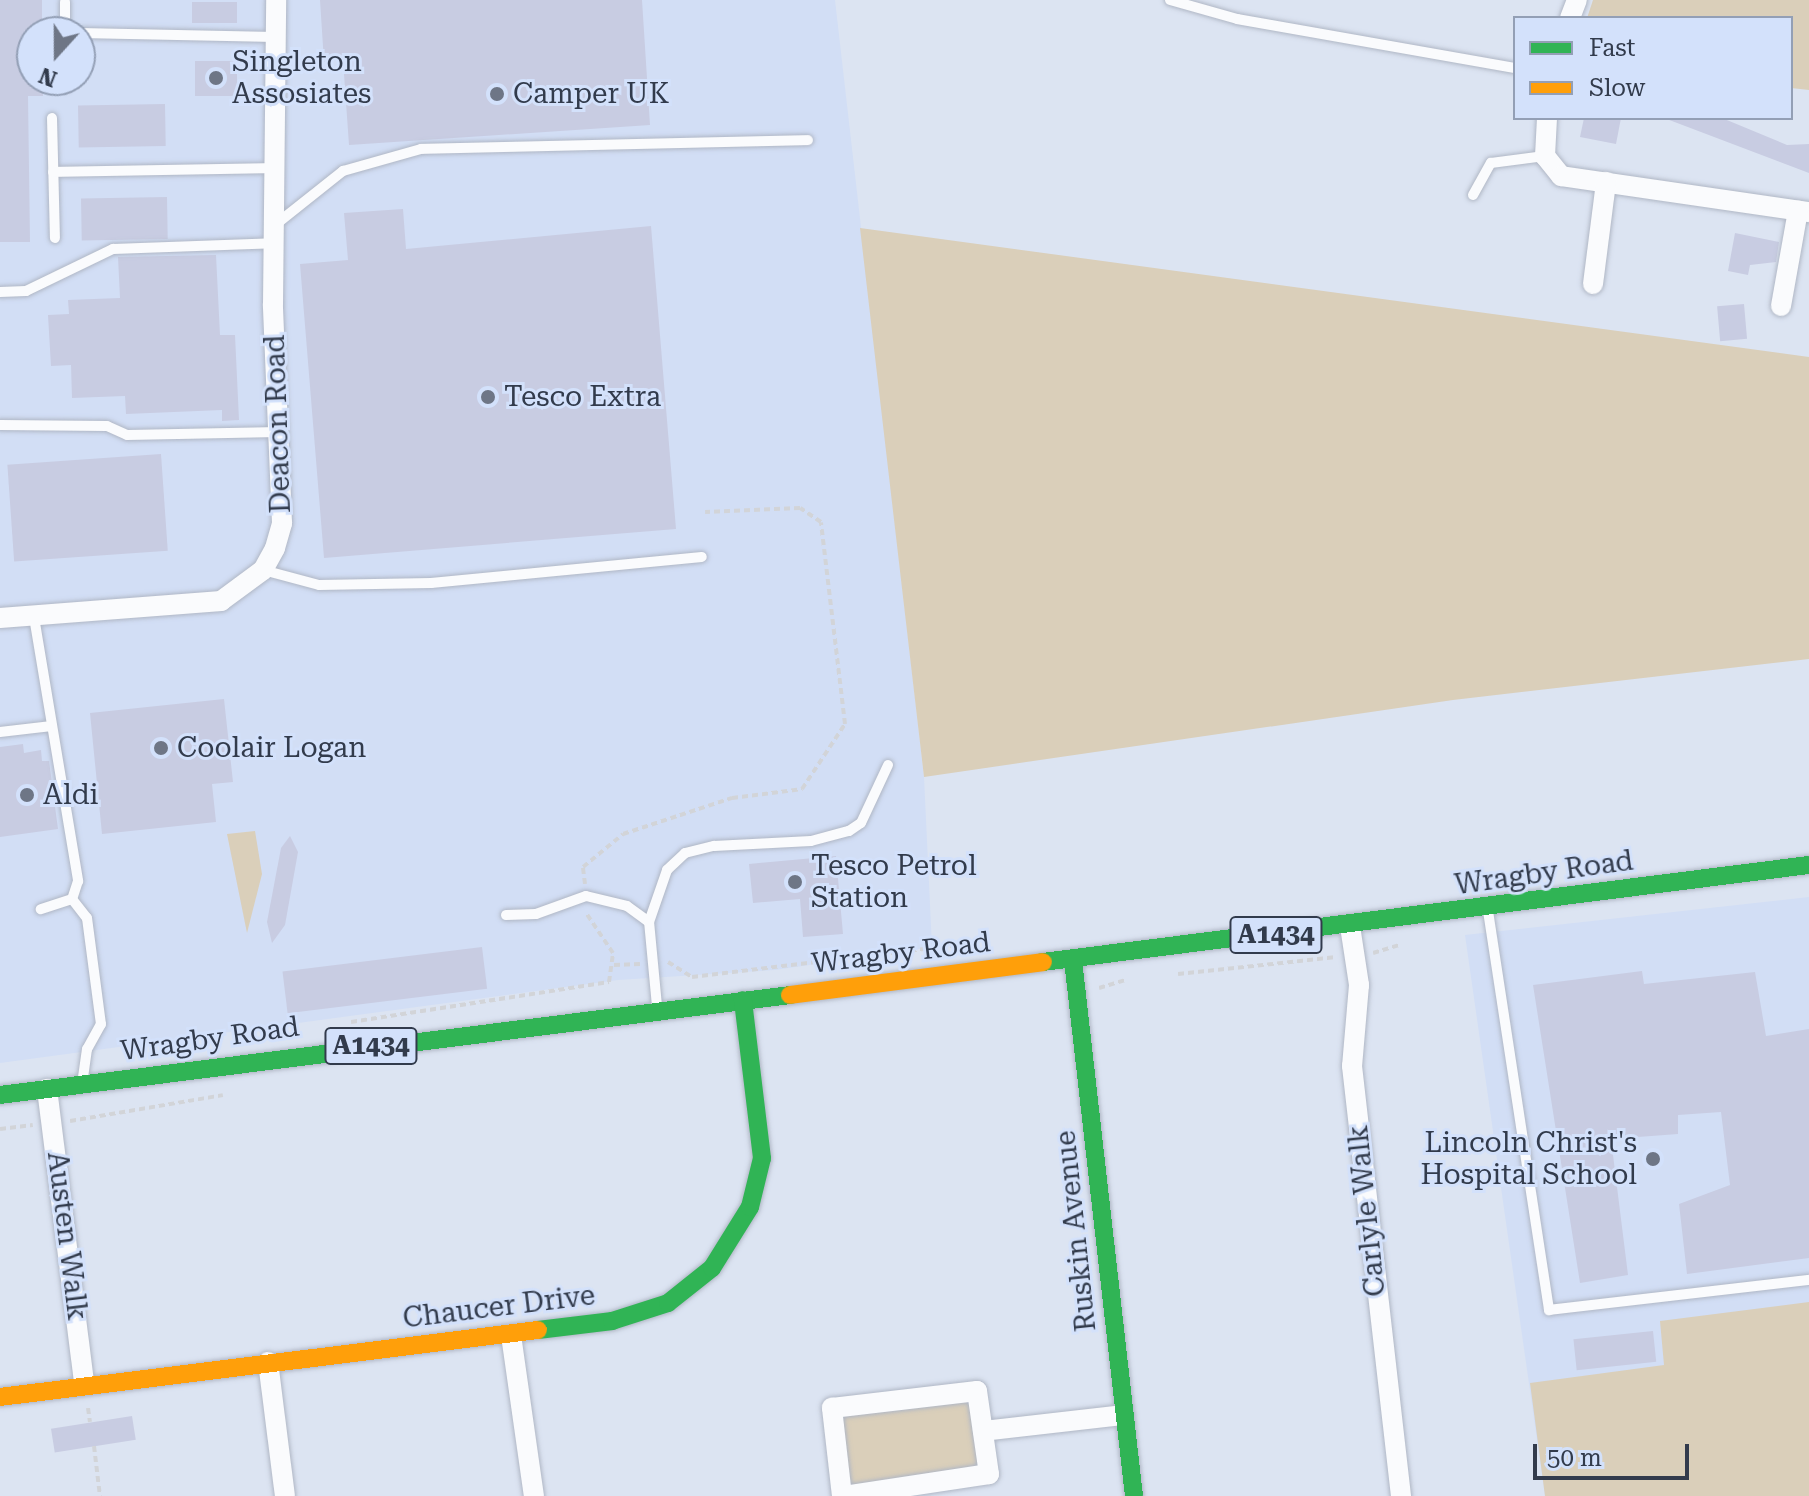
<!DOCTYPE html>
<html>
<head>
<meta charset="utf-8">
<style>
  body { margin:0 }
  #map { position:relative; width:1809px; height:1496px; overflow:hidden; background:#dce4f2; font-family:"Roboto Serif",serif }
  div>[style] { position:absolute }
  [style*='--x'] { left:calc(var(--x)*1px); top:calc(var(--y)*1px); width:calc(var(--w)*1px); rotate:calc(var(--a)*1deg) }
  .built>* { inset:0; background:#d2def5 }
  .green>* { inset:0; background:#dacfba; transform-origin:0 0 }
  .building>* { inset:0; background:#c8cce2; transform-origin:0 0 }
  .path>* { height:4px; margin-top:-2px; transform-origin:0; background:repeating-linear-gradient(90deg,#d2d4d8 0 6px,transparent 0 10px) }
  .roads { filter:drop-shadow(0 0 2px #b0b7c5) drop-shadow(0 0 2px #b0b7c5) }
  .lane>* { height:10px; margin:-5px; padding:0 5px; transform-origin:5px; border-radius:5px; background:#fafbfd }
  .street>* { height:20px; margin:-10px; padding:0 10px; transform-origin:10px; border-radius:10px; background:#fafbfd }
  .fast>* { height:18px; margin:-9px; padding:0 9px; transform-origin:9px; border-radius:9px; background:#30b455 }
  .slow>* { height:18px; margin:-9px; padding:0 9px; transform-origin:9px; border-radius:9px; background:#ff9f0a }
  .dots>* { width:22px; height:22px; translate:-50% -50%; box-sizing:border-box; border:4px solid #d3e1fb; border-radius:50% }
  span { translate:-50% -50%; white-space:nowrap; text-align:center; line-height:1.15; -webkit-text-stroke:6px #d3e1fb; paint-order:stroke }
  .shield-label span { padding:2px 6px; background:#d3e1fb; border:2px solid; border-radius:6px; -webkit-text-stroke-width:0 }
  .shield-label { font-size:26px; color:#323b4c; font-weight:700 }
  .poi-label { font-size:28px; color:#323b4c }
  .left { translate:0 -50%; text-align:left }
  .right { translate:-100% -50%; text-align:right }
  .street-label { font-size:28px; color:#323b4c }
  .legend { position:absolute; left:1513px; top:16px; width:280px; height:104px; box-sizing:border-box; background:#d3e1fb; border:2px solid #939fb5; margin:0; padding:10px 14px; list-style:none; font-size:24px; color:#323b4c }
  .legend li { display:flex; align-items:center; gap:16px; height:40px }
  .legend b { width:40px; border:2px solid #939fb5 }
  .north { position:absolute; left:16px; top:16px; width:80px; height:80px; box-sizing:border-box; background:#d3e1fb; border:2px solid #939fb5; border-radius:50%; rotate:201deg; font-size:22px; font-weight:700; line-height:32px; text-align:center; color:#323b4c }
  .north::after { content:''; display:block; margin:auto; width:28px; height:36px; background:#6e7686; clip-path:polygon(50% 0,100% 100%,50% 72%,0 100%) }
  .scale { position:absolute; left:1533px; top:1444px; width:156px; height:36px; box-sizing:border-box; border:4px solid #323b4c; border-top:0; padding-left:10px; font-size:24px; line-height:28px; white-space:nowrap; color:#323b4c; -webkit-text-stroke:6px #d3e1fb; paint-order:stroke }
</style>
</head>
<body>
<div id="map">
  <div class="built">
    <i style="clip-path:polygon(evenodd,0 0,835px 0,924px 777px,932px 947px,775px 970px,618px 980px,0 1063px,0 0,32px 32px,80px 32px,80px 80px,32px 80px,32px 32px)"></i>
    <i style="clip-path:polygon(1809px 897px,1809px 1496px,1545px 1496px,1465px 935px)"></i>
  </div>
  <div class="green">
    <i style="clip-path:polygon(1593px 0,1809px 0,1809px 90px,1791px 88px,1791px 18px,1587px 18px)"></i>
    <i style="clip-path:polygon(860px 228px,1809px 357px,1809px 659px,1453px 700px,924px 777px)"></i>
    <i style="clip-path:polygon(255px 831px,262px 874px,247px 933px,227px 834px)"></i>
    <i style="clip-path:polygon(1809px 1302px,1809px 1496px,1545px 1496px,1530px 1383px,1664px 1365px,1660px 1321px)"></i>
    <i style="left:977px;top:1391px;width:84px;height:146px;rotate:82deg"></i>
  </div>
  <div class="building">
    <i style="clip-path:polygon(0 0,42px 0,42px 32px,32px 32px,32px 80px,42px 80px,43px 96px,28px 96px,30px 242px,0 242px)"></i>
    <i style="clip-path:polygon(320px 0,642px 0,650px 125px,349px 145px,343px 60px,324px 62px)"></i>
    <i style="left:192px;top:2px;width:45px;height:21px"></i>
    <i style="left:195px;top:61px;width:42px;height:35px"></i>
    <i style="left:165px;top:104px;width:42px;height:87px;rotate:89deg"></i>
    <i style="clip-path:polygon(1584px 118px,1621px 118px,1616px 144px,1580px 137px)"></i>
    <i style="clip-path:polygon(1664px 118px,1722px 118px,1787px 145px,1809px 144px,1809px 173px)"></i>
    <i style="left:167px;top:197px;width:42px;height:86px;rotate:89deg"></i>
    <i style="clip-path:polygon(403px 209px,406px 249px,651px 226px,676px 529px,324px 558px,300px 264px,348px 260px,344px 213px)"></i>
    <i style="clip-path:polygon(1735px 233px,1779px 242px,1776px 262px,1750px 265px,1748px 275px,1728px 271px)"></i>
    <i style="clip-path:polygon(216px 255px,220px 335px,235px 335px,239px 420px,222px 421px,222px 410px,126px 414px,125px 396px,72px 398px,71px 365px,51px 366px,48px 315px,69px 314px,68px 300px,120px 298px,118px 257px)"></i>
    <i style="left:1744px;top:304px;width:35px;height:27px;rotate:85deg"></i>
    <i style="left:161px;top:454px;width:97px;height:154px;rotate:86deg"></i>
    <i style="clip-path:polygon(224px 699px,233px 782px,212px 784px,216px 822px,102px 834px,90px 713px)"></i>
    <i style="clip-path:polygon(23px 744px,24px 753px,41px 750px,42px 761px,49px 761px,58px 829px,0 837px,0 747px)"></i>
    <i style="clip-path:polygon(290px 836px,298px 852px,285px 925px,272px 943px,267px 922px,281px 848px)"></i>
    <i style="clip-path:polygon(836px 856px,843px 934px,803px 937px,800px 899px,753px 903px,749px 864px)"></i>
    <i style="left:482px;top:947px;width:42px;height:201px;rotate:83deg"></i>
    <i style="clip-path:polygon(1642px 971px,1644px 984px,1755px 972px,1766px 1036px,1809px 1029px,1809px 1258px,1687px 1274px,1679px 1204px,1730px 1185px,1721px 1112px,1678px 1115px,1678px 1134px,1611px 1139px,1628px 1275px,1580px 1283px,1533px 985px)"></i>
    <i style="left:1653px;top:1331px;width:31px;height:80px;rotate:84deg"></i>
    <i style="left:132px;top:1416px;width:24px;height:82px;rotate:81deg"></i>
  </div>
  <div class="path">
    <i style="--x:585;--y:884;--w:17;--a:-97"></i>
    <i style="--x:583;--y:867;--w:52;--a:-39.5"></i>
    <i style="--x:623;--y:834;--w:115;--a:-18.3"></i>
    <i style="--x:732;--y:798;--w:71;--a:-7.3"></i>
    <i style="--x:802;--y:789;--w:78;--a:-56.5"></i>
    <i style="--x:845;--y:724;--w:203;--a:-96.8"></i>
    <i style="--x:821;--y:522;--w:25;--a:-146"></i>
    <i style="--x:800;--y:508;--w:95;--a:177.6"></i>
    <i style="--x:1373;--y:953;--w:27;--a:-17"></i>
    <i style="--x:668;--y:962;--w:28;--a:32"></i>
    <i style="--x:692;--y:977;--w:267;--a:-6.9"></i>
    <i style="--x:614;--y:965;--w:26;--a:-2"></i>
    <i style="--x:1178;--y:974;--w:159;--a:-6.1"></i>
    <i style="--x:1099;--y:988;--w:28;--a:-17"></i>
    <i style="--x:351;--y:1022;--w:261;--a:-8.8"></i>
    <i style="--x:609;--y:982;--w:29;--a:-82"></i>
    <i style="--x:613;--y:953;--w:48;--a:-124"></i>
    <i style="--x:70;--y:1121;--w:155;--a:-9.6"></i>
    <i style="--x:0;--y:1129;--w:33;--a:-7"></i>
    <i style="--x:88;--y:1408;--w:14;--a:82"></i>
    <i style="--x:94;--y:1446;--w:50;--a:83.2"></i>
  </div>
  <div class="roads">
    <div class="lane">
      <i style="--x:1170;--y:0;--w:70;--a:15.8"></i>
      <i style="--x:1237;--y:19;--w:282;--a:10"></i>
      <i style="--x:65;--y:2;--w:30;--a:90"></i>
      <i style="--x:80;--y:33;--w:195;--a:1.2"></i>
      <i style="--x:65;--y:80;--w:6;--a:90"></i>
      <i style="--x:52;--y:118;--w:120;--a:88.6"></i>
      <i style="--x:53;--y:172;--w:220;--a:-1"></i>
      <i style="--x:1473;--y:195;--w:37;--a:-61"></i>
      <i style="--x:1491;--y:163;--w:54;--a:-7.4"></i>
      <i style="--x:275;--y:225;--w:87;--a:-38.5"></i>
      <i style="--x:343;--y:171;--w:81;--a:-15.8"></i>
      <i style="--x:421;--y:149;--w:387;--a:-1.3"></i>
      <i style="--x:0;--y:292;--w:26;--a:-2"></i>
      <i style="--x:26;--y:291;--w:97;--a:-25.8"></i>
      <i style="--x:113;--y:249;--w:160;--a:-2.1"></i>
      <i style="--x:0;--y:425;--w:107;--a:0.5"></i>
      <i style="--x:107;--y:426;--w:22;--a:24"></i>
      <i style="--x:127;--y:435;--w:152;--a:-1.1"></i>
      <i style="--x:263;--y:570;--w:58;--a:15"></i>
      <i style="--x:319;--y:585;--w:112;--a:-1"></i>
      <i style="--x:431;--y:583;--w:272;--a:-5.5"></i>
      <i style="--x:34;--y:617;--w:268;--a:80.5"></i>
      <i style="--x:78;--y:881;--w:19;--a:108"></i>
      <i style="--x:72;--y:899;--w:33;--a:162"></i>
      <i style="--x:0;--y:732;--w:52;--a:-6.6"></i>
      <i style="--x:72;--y:899;--w:24;--a:52"></i>
      <i style="--x:87;--y:918;--w:107;--a:82.5"></i>
      <i style="--x:101;--y:1024;--w:29;--a:119"></i>
      <i style="--x:87;--y:1049;--w:30;--a:98"></i>
      <i style="--x:1488;--y:911;--w:404;--a:81.3"></i>
      <i style="--x:1549;--y:1310;--w:262;--a:-6.6"></i>
      <i style="--x:506;--y:915;--w:30;--a:-2"></i>
      <i style="--x:536;--y:914;--w:53;--a:-19.8"></i>
      <i style="--x:586;--y:896;--w:42;--a:13.7"></i>
      <i style="--x:627;--y:906;--w:27;--a:36"></i>
      <i style="--x:657;--y:1006;--w:84;--a:-95.4"></i>
      <i style="--x:649;--y:922;--w:55;--a:-70.9"></i>
      <i style="--x:667;--y:870;--w:25;--a:-43"></i>
      <i style="--x:685;--y:853;--w:30;--a:-14"></i>
      <i style="--x:714;--y:846;--w:97;--a:-3"></i>
      <i style="--x:811;--y:841;--w:39;--a:-15"></i>
      <i style="--x:849;--y:831;--w:14;--a:-34"></i>
      <i style="--x:861;--y:823;--w:64;--a:-65"></i>
    </div>
    <div class="street">
      <i style="--x:1570;--y:18;--w:19;--a:-69"></i>
      <i style="--x:1547;--y:118;--w:38;--a:93"></i>
      <i style="--x:1545;--y:156;--w:26;--a:51"></i>
      <i style="--x:1561;--y:176;--w:251;--a:8.3"></i>
      <i style="--x:1593;--y:284;--w:103;--a:-82.7"></i>
      <i style="--x:1781;--y:306;--w:97;--a:-79.9"></i>
      <i style="--x:0;--y:618;--w:222;--a:-4.4"></i>
      <i style="--x:221;--y:601;--w:52;--a:-36.4"></i>
      <i style="--x:263;--y:570;--w:25;--a:-61"></i>
      <i style="--x:275;--y:548;--w:26;--a:-74"></i>
      <i style="--x:282;--y:523;--w:219;--a:-92.4"></i>
      <i style="--x:273;--y:304;--w:304;--a:-89.4"></i>
      <i style="--x:1350;--y:926;--w:60;--a:81.3"></i>
      <i style="--x:1359;--y:985;--w:81;--a:94.9"></i>
      <i style="--x:1352;--y:1066;--w:433;--a:83.5"></i>
      <i style="--x:47;--y:1089;--w:295;--a:82.8"></i>
      <i style="--x:511;--y:1335;--w:163;--a:81.9"></i>
      <i style="--x:268;--y:1362;--w:135;--a:82.8"></i>
      <i style="--x:983;--y:1431;--w:141;--a:-6.5"></i>
      <i style="--x:842;--y:1496;--w:89;--a:-96.5"></i>
      <i style="--x:832;--y:1408;--w:146;--a:-6.7"></i>
      <i style="--x:977;--y:1391;--w:84;--a:81.8"></i>
      <i style="--x:989;--y:1474;--w:148;--a:171.4"></i>
    </div>
    <div class="fast">
      <i style="--x:1073;--y:960;--w:539;--a:83.51"></i>
      <i style="--x:1043;--y:962;--w:772;--a:-7.22"></i>
      <i style="--x:0;--y:1095;--w:796;--a:-7.21"></i>
      <i style="--x:538;--y:1330;--w:75;--a:-6.9"></i>
      <i style="--x:612;--y:1321;--w:59;--a:-17.8"></i>
      <i style="--x:668;--y:1303;--w:56;--a:-38.5"></i>
      <i style="--x:712;--y:1268;--w:72;--a:-58.1"></i>
      <i style="--x:750;--y:1207;--w:50;--a:-76.2"></i>
      <i style="--x:762;--y:1158;--w:159;--a:-96.9"></i>
    </div>
    <div class="slow">
      <i style="--x:790;--y:995;--w:255;--a:-7.4"></i>
      <i style="--x:0;--y:1397;--w:542;--a:-7.1"></i>
    </div>
  </div>
  <div class="dots">
    <i style="left:216px;top:78px;background:#6e7686"></i>
    <i style="left:497px;top:94px;background:#6e7686"></i>
    <i style="left:488px;top:397px;background:#6e7686"></i>
    <i style="left:161px;top:748px;background:#6e7686"></i>
    <i style="left:27px;top:795px;background:#6e7686"></i>
    <i style="left:795px;top:882px;background:#6e7686"></i>
    <i style="left:1653px;top:1159px;background:#6e7686"></i>
  </div>
  <div class="shield-label">
    <span style="left:1276px;top:935px">A1434</span>
    <span style="left:371px;top:1046px">A1434</span>
  </div>
  <div class="poi-label">
    <span class="left" style="left:232px;top:78px">Singleton<br>Assosiates</span>
    <span class="left" style="left:513px;top:94px">Camper UK</span>
    <span class="left" style="left:504px;top:397px">Tesco Extra</span>
    <span class="left" style="left:177px;top:748px">Coolair Logan</span>
    <span class="left" style="left:43px;top:795px">Aldi</span>
    <span class="left" style="left:811px;top:882px">Tesco Petrol<br>Station</span>
    <span class="right" style="left:1637px;top:1159px">Lincoln Christ's<br>Hospital School</span>
  </div>
  <div class="street-label">
    <span style="left:278px;top:424px;rotate:-92deg">Deacon Road</span>
    <span style="left:1544px;top:873px;rotate:-8deg">Wragby Road</span>
    <span style="left:901px;top:953px;rotate:-7deg">Wragby Road</span>
    <span style="left:210px;top:1039px;rotate:-8deg">Wragby Road</span>
    <span style="left:1367px;top:1211px;rotate:-96deg">Carlyle Walk</span>
    <span style="left:1076px;top:1231px;rotate:-96deg">Ruskin Avenue</span>
    <span style="left:67px;top:1236px;rotate:83deg">Austen Walk</span>
    <span style="left:499px;top:1307px;rotate:-7deg">Chaucer Drive</span>
  </div>
  <ul class="legend">
  <li><b style="height:10px;background:#30b455"></b>Fast</li>
  <li><b style="height:10px;background:#ff9f0a"></b>Slow</li>
  </ul>
  <div class="north">N</div>
  <div class="scale">50 m</div>
</div>
</body>
</html>
